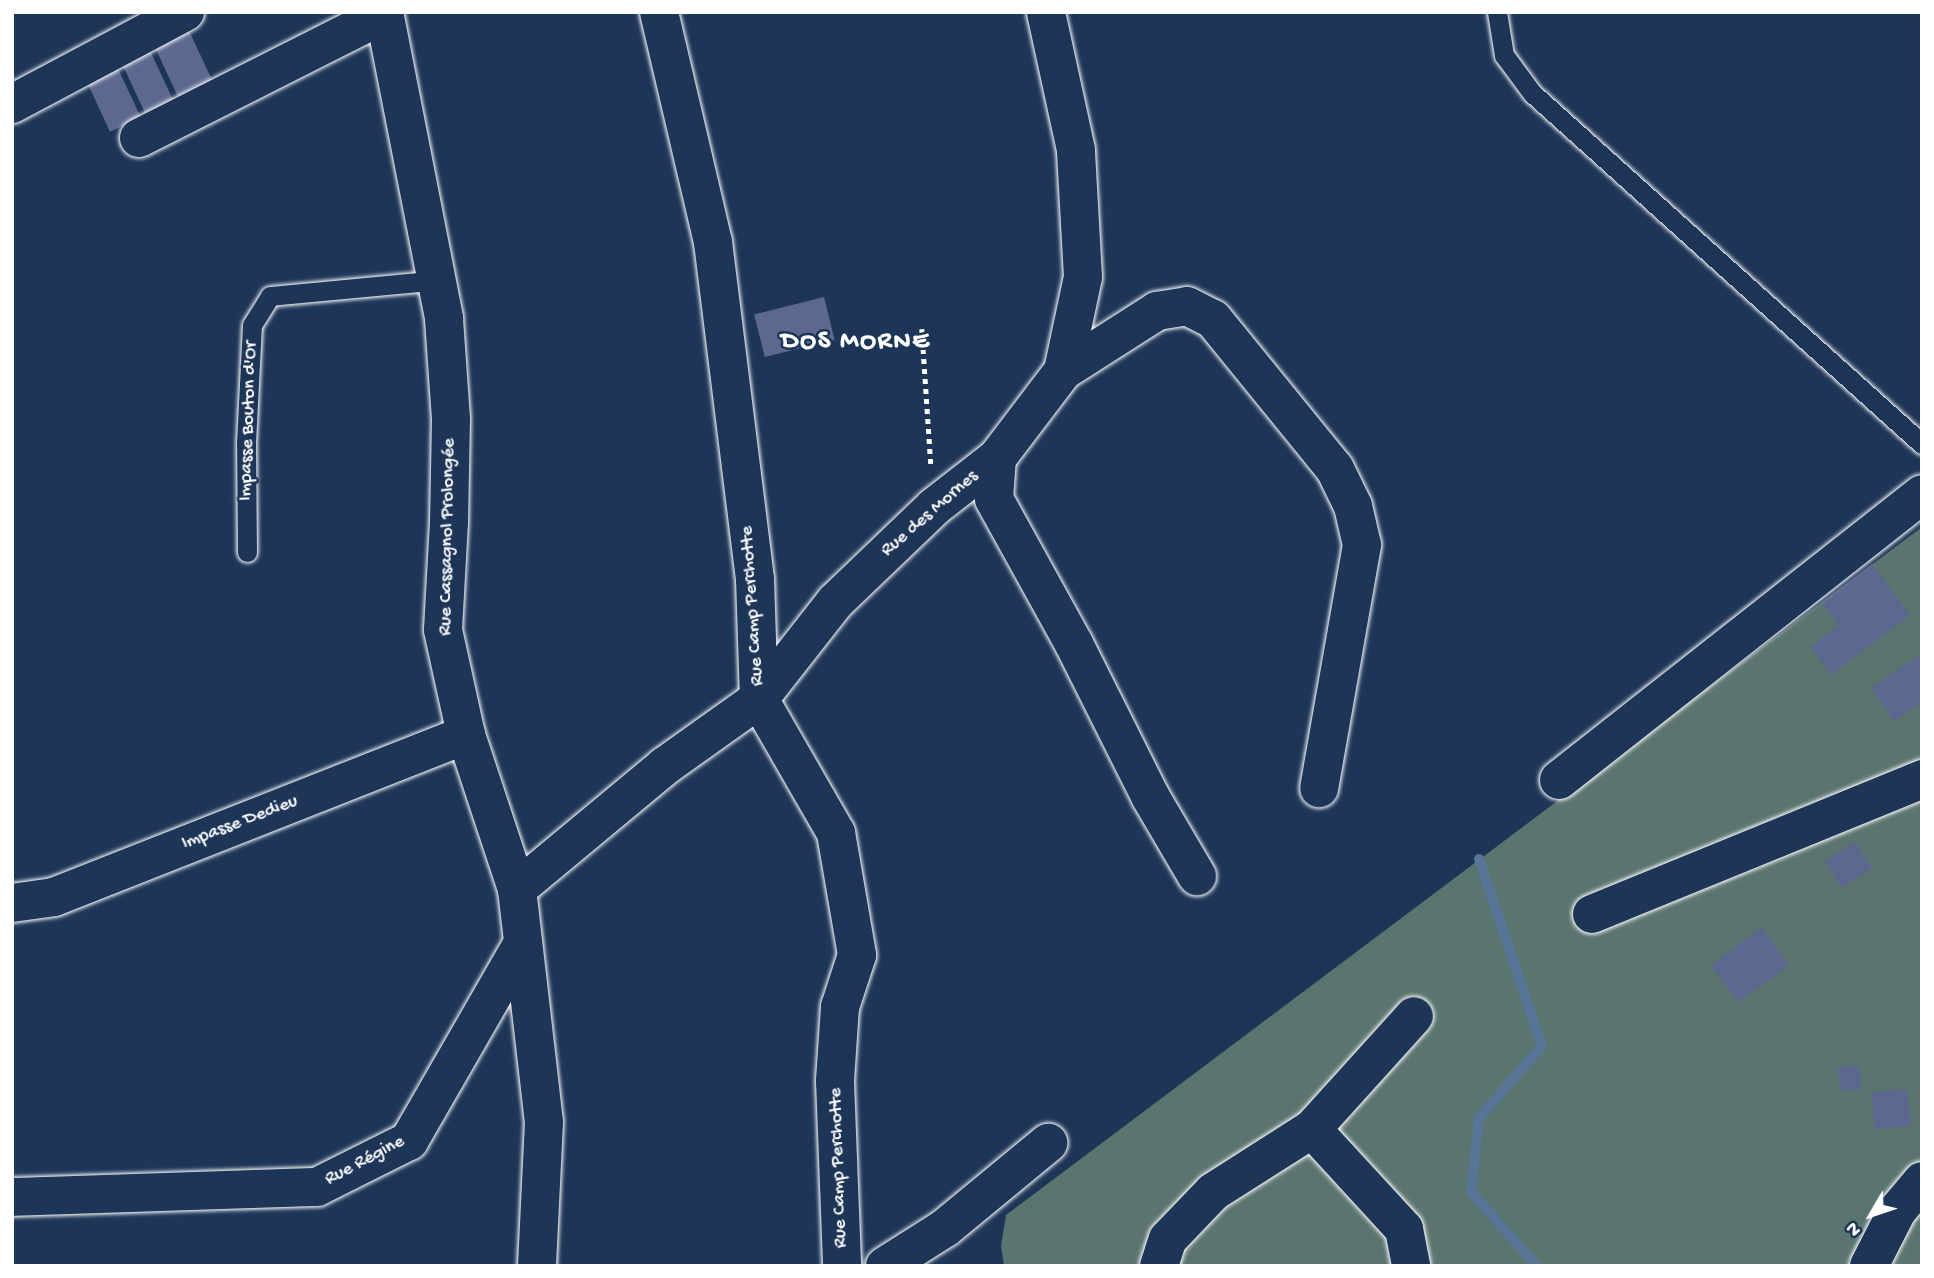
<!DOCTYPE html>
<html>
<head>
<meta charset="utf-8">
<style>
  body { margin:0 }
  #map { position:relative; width:1934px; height:1278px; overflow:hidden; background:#1d3557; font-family:"Gochi Hand",sans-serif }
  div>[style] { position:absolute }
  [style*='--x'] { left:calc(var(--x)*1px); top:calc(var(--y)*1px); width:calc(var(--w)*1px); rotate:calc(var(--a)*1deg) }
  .green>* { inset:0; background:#5a7470 }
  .stream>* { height:10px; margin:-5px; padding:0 5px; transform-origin:5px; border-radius:5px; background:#587598 }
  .building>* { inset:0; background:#5c688f; transform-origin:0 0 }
  .path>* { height:4.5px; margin-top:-2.25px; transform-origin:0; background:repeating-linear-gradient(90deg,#fff 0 5px,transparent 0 10px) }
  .roads { filter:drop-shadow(0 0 2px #fff) drop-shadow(0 0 2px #fff) }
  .lane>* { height:19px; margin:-9.5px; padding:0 9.5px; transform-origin:9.5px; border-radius:9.5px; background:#1d3557 }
  .street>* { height:38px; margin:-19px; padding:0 19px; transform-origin:19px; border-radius:19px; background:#1d3557 }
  span { translate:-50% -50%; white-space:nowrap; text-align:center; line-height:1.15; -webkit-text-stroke:5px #1d3557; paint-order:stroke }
  .street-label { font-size:19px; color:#fff }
  .district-label { font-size:26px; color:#fff; font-weight:700; letter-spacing:2px }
  .frame { position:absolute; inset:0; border:14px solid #fff; pointer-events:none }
  .north { position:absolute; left:1836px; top:1180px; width:70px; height:70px; -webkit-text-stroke:5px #1d3557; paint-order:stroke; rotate:231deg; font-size:19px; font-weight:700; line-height:28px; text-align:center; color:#fff }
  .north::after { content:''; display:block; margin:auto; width:24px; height:32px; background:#fff; clip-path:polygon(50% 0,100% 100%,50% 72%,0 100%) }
</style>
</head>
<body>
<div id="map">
  <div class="green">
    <i style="clip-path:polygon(1922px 527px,1922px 1266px,1004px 1266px,1001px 1246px,1006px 1215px)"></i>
  </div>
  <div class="stream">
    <i style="--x:1479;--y:859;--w:197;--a:71.4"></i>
    <i style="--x:1542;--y:1046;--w:96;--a:131.2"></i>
    <i style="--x:1479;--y:1118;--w:74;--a:96.2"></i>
    <i style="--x:1471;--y:1192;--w:99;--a:48.3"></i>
  </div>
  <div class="building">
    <i style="left:185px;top:22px;width:64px;height:38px;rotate:65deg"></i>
    <i style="left:147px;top:44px;width:62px;height:31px;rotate:65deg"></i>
    <i style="left:115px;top:62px;width:61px;height:34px;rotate:65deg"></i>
    <i style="left:824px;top:297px;width:44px;height:72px;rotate:76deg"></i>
    <i style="clip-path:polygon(1872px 564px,1910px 615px,1831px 675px,1810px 647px,1839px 625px,1822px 602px)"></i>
    <i style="clip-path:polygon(1922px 653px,1922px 706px,1920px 703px,1894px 721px,1871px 688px)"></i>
    <i style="left:1855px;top:842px;width:31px;height:36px;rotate:57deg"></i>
    <i style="left:1762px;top:928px;width:46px;height:63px;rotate:54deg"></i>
    <i style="left:1859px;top:1066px;width:23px;height:21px;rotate:85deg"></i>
    <i style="left:1907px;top:1089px;width:37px;height:36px;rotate:84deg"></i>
  </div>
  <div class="path">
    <i style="--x:922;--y:329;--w:135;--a:86.2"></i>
  </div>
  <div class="roads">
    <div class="lane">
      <i style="--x:1497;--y:12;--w:44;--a:80.8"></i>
      <i style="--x:1504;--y:55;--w:47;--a:53.6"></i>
      <i style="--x:1532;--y:93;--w:525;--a:41.99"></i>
      <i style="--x:247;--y:552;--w:109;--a:-90.5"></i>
      <i style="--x:246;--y:443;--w:118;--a:-87.1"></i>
      <i style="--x:252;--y:325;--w:34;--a:-58"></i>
      <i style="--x:270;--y:296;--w:169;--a:-5.4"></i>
    </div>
    <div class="street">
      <i style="--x:384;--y:12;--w:313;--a:78.9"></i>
      <i style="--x:444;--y:319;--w:100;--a:86"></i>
      <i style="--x:451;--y:419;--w:103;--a:91.1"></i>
      <i style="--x:449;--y:522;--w:108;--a:93.2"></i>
      <i style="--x:443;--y:630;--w:107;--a:77.6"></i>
      <i style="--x:466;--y:735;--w:162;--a:71.7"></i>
      <i style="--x:517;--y:889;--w:235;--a:83.4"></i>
      <i style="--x:544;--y:1122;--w:144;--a:92.8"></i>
      <i style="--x:659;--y:12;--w:236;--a:76.8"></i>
      <i style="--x:713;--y:242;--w:340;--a:82.9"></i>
      <i style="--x:755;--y:579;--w:120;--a:88.1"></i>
      <i style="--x:759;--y:699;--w:155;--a:60.1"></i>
      <i style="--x:836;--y:833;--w:124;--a:80.2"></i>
      <i style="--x:857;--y:955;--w:55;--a:108.1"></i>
      <i style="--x:840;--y:1007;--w:74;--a:93.9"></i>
      <i style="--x:835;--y:1081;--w:185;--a:87.8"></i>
      <i style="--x:12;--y:104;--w:196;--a:-28"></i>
      <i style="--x:139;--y:138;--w:275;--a:-26.8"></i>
      <i style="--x:1063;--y:371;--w:112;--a:-32.6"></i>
      <i style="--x:1157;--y:311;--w:30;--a:-9"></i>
      <i style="--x:1187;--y:306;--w:29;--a:27"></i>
      <i style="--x:1213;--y:319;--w:193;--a:50.9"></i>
      <i style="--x:1335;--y:469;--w:41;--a:64.1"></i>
      <i style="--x:1353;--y:506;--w:40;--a:77"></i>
      <i style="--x:1362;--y:545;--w:247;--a:100"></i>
      <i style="--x:997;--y:458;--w:41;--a:94.2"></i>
      <i style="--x:994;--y:499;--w:166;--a:61.1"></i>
      <i style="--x:1074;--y:644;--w:170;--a:63.4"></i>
      <i style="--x:1150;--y:796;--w:93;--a:59.6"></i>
      <i style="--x:1559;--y:780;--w:462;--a:-38.2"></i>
      <i style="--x:517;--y:889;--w:192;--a:-39.7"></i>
      <i style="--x:665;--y:766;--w:115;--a:-35.5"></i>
      <i style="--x:759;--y:699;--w:123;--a:-51.9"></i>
      <i style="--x:835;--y:602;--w:137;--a:-43.8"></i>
      <i style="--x:934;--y:507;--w:80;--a:-37.9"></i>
      <i style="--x:997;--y:458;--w:109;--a:-52.8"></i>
      <i style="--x:1063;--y:371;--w:96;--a:-78"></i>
      <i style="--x:1083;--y:277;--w:127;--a:-93.2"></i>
      <i style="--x:1076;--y:150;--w:141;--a:-102.3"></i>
      <i style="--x:12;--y:903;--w:42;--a:-8.1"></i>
      <i style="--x:54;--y:897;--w:443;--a:-21.5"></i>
      <i style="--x:1592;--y:914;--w:357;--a:-22.2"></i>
      <i style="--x:1312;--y:1129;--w:136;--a:47.4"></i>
      <i style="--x:1404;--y:1229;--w:38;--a:79"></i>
      <i style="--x:12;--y:1197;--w:305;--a:-1.9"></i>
      <i style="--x:317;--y:1187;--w:103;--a:-26.6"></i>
      <i style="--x:409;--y:1141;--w:228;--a:-60.1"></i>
      <i style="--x:885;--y:1266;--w:71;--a:-32.3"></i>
      <i style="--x:945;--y:1228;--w:134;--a:-39.5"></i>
      <i style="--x:1159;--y:1266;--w:28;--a:-72"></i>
      <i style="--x:1168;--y:1239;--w:65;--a:-46.2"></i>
      <i style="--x:1213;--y:1192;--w:117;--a:-32.5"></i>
      <i style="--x:1312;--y:1129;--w:152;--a:-47.9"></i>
      <i style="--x:1869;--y:1266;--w:62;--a:-63"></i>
      <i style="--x:1897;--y:1211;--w:39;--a:-50"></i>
    </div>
  </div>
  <div class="street-label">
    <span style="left:249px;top:421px;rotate:-88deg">Impasse Bouton d'Or</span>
    <span style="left:930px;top:514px;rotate:-41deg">Rue des Mornes</span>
    <span style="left:448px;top:537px;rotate:-89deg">Rue Cassagnol Prolongée</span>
    <span style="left:753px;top:606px;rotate:-94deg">Rue Camp Perchotte</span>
    <span style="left:240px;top:823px;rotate:-21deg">Impasse Dedieu</span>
    <span style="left:365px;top:1161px;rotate:-28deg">Rue Régine</span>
    <span style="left:839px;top:1168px;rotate:-92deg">Rue Camp Perchotte</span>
  </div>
  <div class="district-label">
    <span style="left:856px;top:343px">DOS MORNE</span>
  </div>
  <div class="frame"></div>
  <div class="north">N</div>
</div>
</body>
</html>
